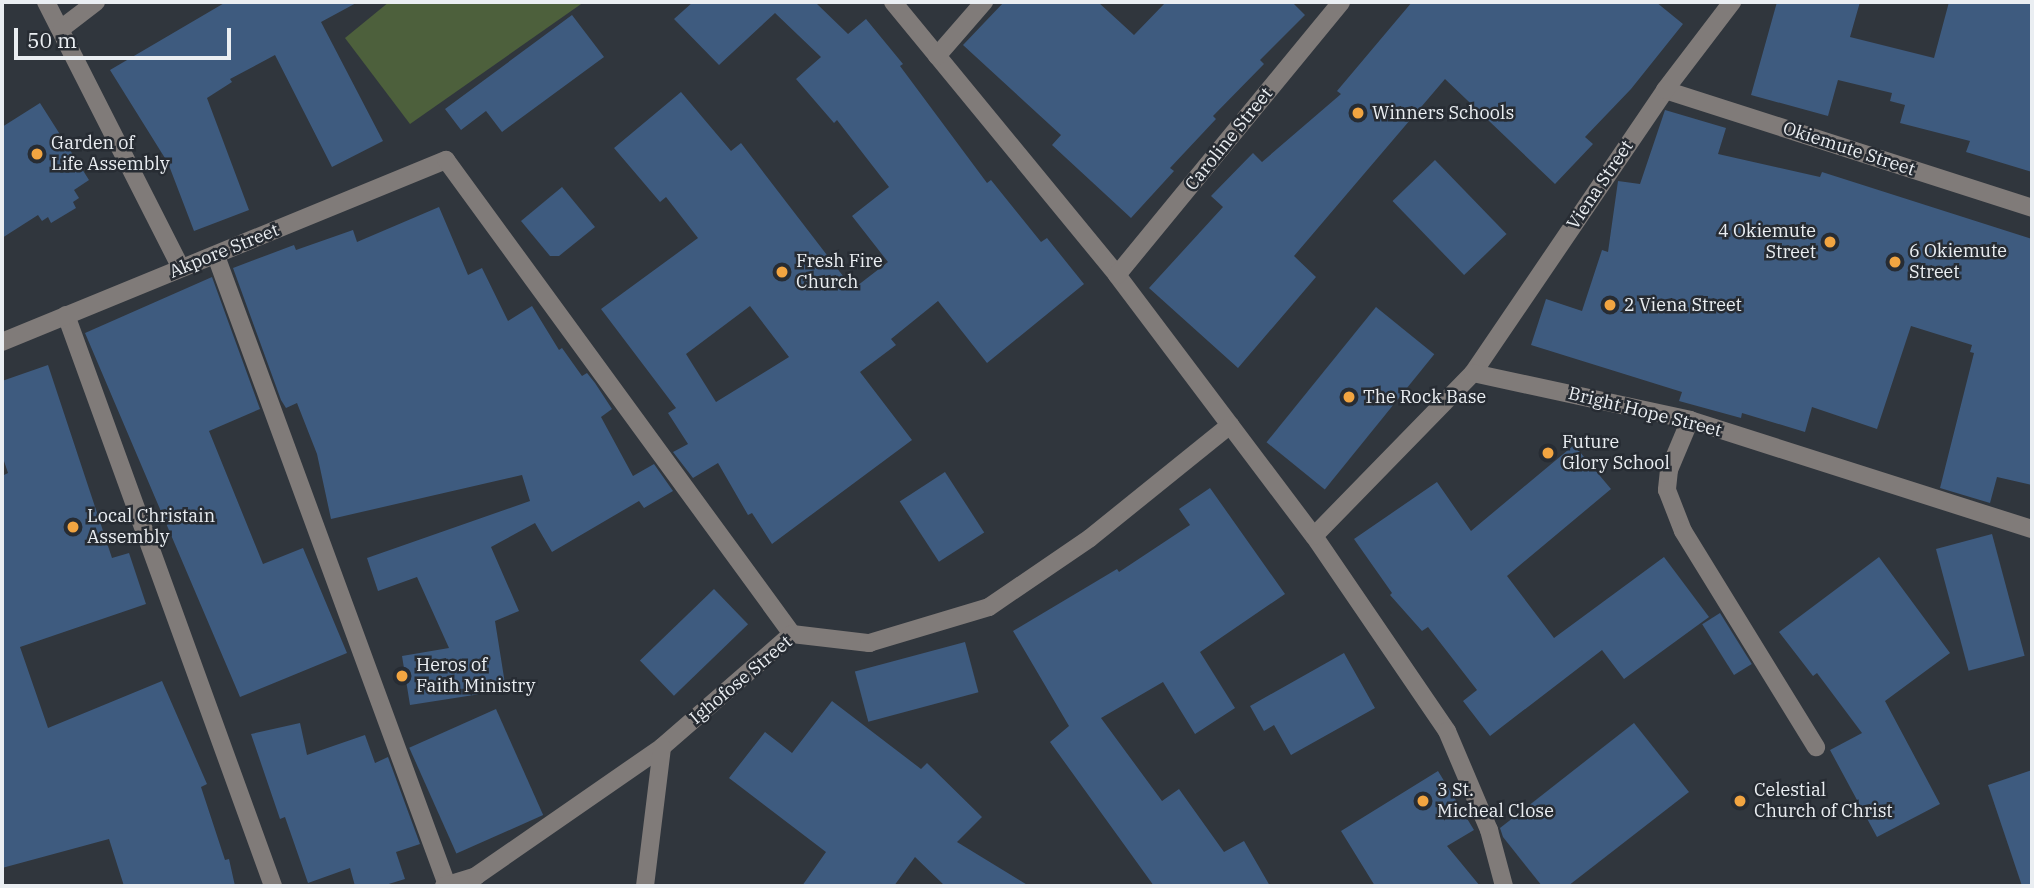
<!DOCTYPE html>
<html>
<head>
<meta charset="utf-8">
<style>
  body { margin:0 }
  #map { position:relative; width:2034px; height:888px; overflow:hidden; background:#30363d; font-family:"IBM Plex Serif",serif }
  div>[style] { position:absolute }
  [style*='--x'] { left:calc(var(--x)*1px); top:calc(var(--y)*1px); width:calc(var(--w)*1px); rotate:calc(var(--a)*1deg) }
  .green>* { inset:0; background:#4d603c }
  .building>* { inset:0; background:#3e5b7f; transform-origin:0 0 }
  .minor>* { height:18px; margin:-9px; padding:0 9px; transform-origin:9px; border-radius:9px; background:#807b79 }
  .dots>* { width:19px; height:19px; translate:-50% -50%; box-sizing:border-box; border:4px solid #272c33; border-radius:50% }
  span { translate:-50% -50%; white-space:nowrap; text-align:center; line-height:1.15; -webkit-text-stroke:5px #272c33; paint-order:stroke }
  .poi-label { font-size:18px; color:#eaeef2 }
  .left { translate:0 -50%; text-align:left }
  .right { translate:-100% -50%; text-align:right }
  .street-label { font-size:18px; color:#eaeef2 }
  .frame { position:absolute; inset:0; border:4px solid #eaeef2; pointer-events:none }
  .scale { position:absolute; left:14px; top:28px; width:217px; height:32px; box-sizing:border-box; border:4px solid #eaeef2; border-top:0; padding-left:9px; font-size:21px; line-height:24px; white-space:nowrap; color:#eaeef2; -webkit-text-stroke:5px #272c33; paint-order:stroke }
</style>
</head>
<body>
<div id="map">
  <div class="green">
    <i style="clip-path:polygon(389px 2px,584px 2px,410px 124px,345px 38px)"></i>
  </div>
  <div class="building">
    <i style="clip-path:polygon(226px 2px,358px 2px,321px 22px,383px 141px,332px 167px,275px 55px,230px 79px,232px 82px,207px 98px,249px 210px,194px 231px,168px 163px,110px 70px)"></i>
    <i style="clip-path:polygon(evenodd,693px 2px,815px 2px,848px 34px,866px 19px,903px 64px,900px 66px,987px 183px,991px 180px,1041px 242px,1047px 238px,1084px 284px,987px 363px,938px 301px,891px 339px,896px 345px,860px 372px,912px 440px,772px 544px,752px 513px,748px 515px,718px 463px,693px 478px,673px 452px,688px 444px,668px 413px,676px 408px,601px 309px,698px 238px,666px 197px,660px 202px,614px 148px,681px 92px,731px 151px,741px 143px,853px 289px,888px 262px,852px 216px,889px 187px,837px 120px,834px 123px,796px 79px,821px 57px,775px 13px,719px 65px,674px 19px,693px 2px,750px 306px,789px 357px,716px 402px,686px 354px,750px 306px)"></i>
    <i style="clip-path:polygon(1004px 2px,1098px 2px,1134px 35px,1166px 2px,1292px 2px,1305px 15px,1260px 60px,1264px 64px,1213px 116px,1216px 119px,1170px 168px,1174px 171px,1131px 218px,1052px 145px,1061px 135px,963px 45px)"></i>
    <i style="clip-path:polygon(1412px 2px,1656px 2px,1683px 24px,1631px 89px,1585px 137px,1593px 144px,1555px 184px,1445px 79px,1294px 256px,1316px 277px,1238px 368px,1149px 288px,1223px 207px,1211px 196px,1253px 153px,1262px 162px,1341px 94px,1337px 91px)"></i>
    <i style="clip-path:polygon(1777px 2px,1860px 2px,1850px 37px,1934px 58px,1949px 2px,2032px 2px,2032px 172px,1966px 152px,1970px 141px,1900px 123px,1905px 105px,1890px 101px,1892px 93px,1838px 80px,1828px 116px,1751px 95px)"></i>
    <i style="clip-path:polygon(572px 15px,604px 57px,502px 132px,486px 111px,461px 130px,445px 109px)"></i>
    <i style="clip-path:polygon(40px 103px,89px 180px,74px 190px,79px 198px,73px 202px,76px 208px,51px 223px,48px 217px,42px 221px,38px 215px,2px 238px,2px 127px)"></i>
    <i style="clip-path:polygon(1665px 110px,1726px 128px,1718px 154px,1820px 177px,1822px 172px,2032px 239px,2032px 485px,1997px 477px,1990px 503px,1940px 488px,1974px 353px,1970px 352px,1972px 345px,1911px 326px,1877px 429px,1812px 407px,1805px 432px,1742px 413px,1741px 418px,1679px 401px,1682px 392px,1531px 345px,1546px 299px,1582px 311px,1602px 250px,1608px 252px,1618px 181px,1640px 184px)"></i>
    <i style="left:1435px;top:160px;width:103px;height:59px;rotate:46deg"></i>
    <i style="clip-path:polygon(562px 187px,595px 227px,559px 256px,550px 256px,521px 221px)"></i>
    <i style="clip-path:polygon(439px 207px,468px 275px,482px 268px,508px 321px,532px 306px,559px 350px,562px 348px,582px 376px,587px 373px,595px 383px,612px 409px,601px 417px,633px 476px,654px 464px,673px 491px,644px 508px,639px 501px,552px 552px,535px 523px,491px 547px,519px 611px,495px 621px,506px 690px,410px 705px,402px 656px,449px 648px,417px 577px,378px 591px,367px 558px,530px 501px,522px 475px,331px 519px,317px 454px,297px 403px,286px 408px,281px 400px,233px 268px,294px 245px,296px 250px,353px 230px,357px 242px)"></i>
    <i style="clip-path:polygon(212px 277px,260px 409px,209px 431px,263px 564px,303px 548px,347px 653px,240px 697px,85px 333px)"></i>
    <i style="left:1376px;top:307px;width:75px;height:174px;rotate:39deg"></i>
    <i style="clip-path:polygon(48px 365px,112px 558px,129px 553px,146px 604px,20px 647px,48px 728px,162px 681px,207px 784px,201px 787px,225px 860px,229px 859px,235px 886px,124px 886px,109px 839px,2px 868px,2px 476px,8px 473px,2px 455px,2px 381px)"></i>
    <i style="clip-path:polygon(1574px 445px,1611px 489px,1507px 576px,1554px 638px,1664px 557px,1709px 617px,1624px 679px,1602px 650px,1490px 736px,1463px 701px,1477px 690px,1428px 627px,1422px 631px,1390px 595px,1392px 593px,1354px 539px,1437px 482px,1471px 531px)"></i>
    <i style="left:945px;top:472px;width:72px;height:54px;rotate:57deg"></i>
    <i style="clip-path:polygon(1210px 488px,1285px 594px,1200px 652px,1235px 708px,1195px 734px,1163px 682px,1101px 718px,1162px 801px,1179px 789px,1224px 852px,1244px 841px,1270px 886px,1154px 886px,1050px 742px,1069px 726px,1013px 631px,1117px 569px,1119px 572px,1190px 525px,1179px 509px)"></i>
    <i style="left:1992px;top:534px;width:126px;height:58px;rotate:75deg"></i>
    <i style="clip-path:polygon(1879px 557px,1950px 653px,1885px 701px,1940px 804px,1877px 837px,1830px 750px,1862px 733px,1817px 673px,1813px 676px,1779px 632px)"></i>
    <i style="left:714px;top:589px;width:49px;height:103px;rotate:46deg"></i>
    <i style="left:1720px;top:613px;width:60px;height:21px;rotate:58deg"></i>
    <i style="left:965px;top:642px;width:52px;height:114px;rotate:75deg"></i>
    <i style="clip-path:polygon(1344px 653px,1375px 708px,1291px 755px,1274px 725px,1264px 731px,1250px 706px)"></i>
    <i style="clip-path:polygon(832px 701px,921px 769px,927px 763px,982px 817px,957px 842px,1029px 886px,945px 886px,915px 857px,894px 886px,802px 886px,826px 852px,729px 778px,765px 732px,792px 753px)"></i>
    <i style="left:496px;top:709px;width:116px;height:95px;rotate:66deg"></i>
    <i style="clip-path:polygon(300px 723px,307px 755px,365px 735px,375px 763px,388px 757px,420px 844px,396px 852px,405px 879px,382px 886px,355px 886px,350px 868px,308px 883px,285px 817px,280px 819px,251px 734px)"></i>
    <i style="clip-path:polygon(1634px 723px,1689px 792px,1568px 886px,1542px 886px,1503px 837px,1500px 828px)"></i>
    <i style="clip-path:polygon(2032px 770px,2032px 886px,2022px 886px,1988px 785px)"></i>
    <i style="clip-path:polygon(1438px 771px,1474px 830px,1447px 846px,1480px 886px,1375px 886px,1341px 831px)"></i>
  </div>
  <div class="minor">
    <i style="--x:46;--y:2;--w:298;--a:63.1"></i>
    <i style="--x:893;--y:2;--w:353;--a:50.6"></i>
    <i style="--x:1117;--y:275;--w:327;--a:53"></i>
    <i style="--x:1314;--y:536;--w:236;--a:55.7"></i>
    <i style="--x:1447;--y:731;--w:108;--a:67"></i>
    <i style="--x:1489;--y:830;--w:58;--a:75"></i>
    <i style="--x:62;--y:28;--w:43;--a:-37.4"></i>
    <i style="--x:937;--y:56;--w:72;--a:-49"></i>
    <i style="--x:1665;--y:90;--w:386;--a:17.8"></i>
    <i style="--x:216;--y:256;--w:670;--a:69.83"></i>
    <i style="--x:1117;--y:275;--w:353;--a:-50.6"></i>
    <i style="--x:66;--y:315;--w:607;--a:70.07"></i>
    <i style="--x:2;--y:342;--w:480;--a:-22.3"></i>
    <i style="--x:446;--y:160;--w:587;--a:53.87"></i>
    <i style="--x:1473;--y:373;--w:342;--a:-55.8"></i>
    <i style="--x:1665;--y:90;--w:111;--a:-52.7"></i>
    <i style="--x:1690;--y:420;--w:54;--a:112.8"></i>
    <i style="--x:1669;--y:470;--w:20;--a:96"></i>
    <i style="--x:1667;--y:490;--w:44;--a:68.7"></i>
    <i style="--x:1683;--y:531;--w:254;--a:58.4"></i>
    <i style="--x:1314;--y:536;--w:228;--a:-45.7"></i>
    <i style="--x:1473;--y:373;--w:222;--a:12.2"></i>
    <i style="--x:1690;--y:420;--w:359;--a:17.7"></i>
    <i style="--x:444;--y:886;--w:34;--a:-17"></i>
    <i style="--x:476;--y:876;--w:226;--a:-34.7"></i>
    <i style="--x:662;--y:747;--w:172;--a:-41"></i>
    <i style="--x:792;--y:634;--w:78;--a:6.7"></i>
    <i style="--x:869;--y:643;--w:125;--a:-16.7"></i>
    <i style="--x:989;--y:607;--w:122;--a:-34.3"></i>
    <i style="--x:1090;--y:538;--w:180;--a:-38.9"></i>
    <i style="--x:645;--y:886;--w:140;--a:-83"></i>
  </div>
  <div class="dots">
    <i style="left:1358px;top:113px;background:#f2a541"></i>
    <i style="left:37px;top:154px;background:#f2a541"></i>
    <i style="left:1830px;top:242px;background:#f2a541"></i>
    <i style="left:1895px;top:262px;background:#f2a541"></i>
    <i style="left:782px;top:272px;background:#f2a541"></i>
    <i style="left:1610px;top:305px;background:#f2a541"></i>
    <i style="left:1349px;top:397px;background:#f2a541"></i>
    <i style="left:1548px;top:453px;background:#f2a541"></i>
    <i style="left:73px;top:527px;background:#f2a541"></i>
    <i style="left:402px;top:676px;background:#f2a541"></i>
    <i style="left:1423px;top:801px;background:#f2a541"></i>
    <i style="left:1740px;top:801px;background:#f2a541"></i>
  </div>
  <div class="poi-label">
    <span class="left" style="left:1372px;top:113px">Winners Schools</span>
    <span class="left" style="left:51px;top:154px">Garden of<br>Life Assembly</span>
    <span class="right" style="left:1816px;top:242px">4 Okiemute<br>Street</span>
    <span class="left" style="left:1909px;top:262px">6 Okiemute<br>Street</span>
    <span class="left" style="left:796px;top:272px">Fresh Fire<br>Church</span>
    <span class="left" style="left:1624px;top:305px">2 Viena Street</span>
    <span class="left" style="left:1363px;top:397px">The Rock Base</span>
    <span class="left" style="left:1562px;top:453px">Future<br>Glory School</span>
    <span class="left" style="left:87px;top:527px">Local Christain<br>Assembly</span>
    <span class="left" style="left:416px;top:676px">Heros of<br>Faith Ministry</span>
    <span class="left" style="left:1437px;top:801px">3 St.<br>Micheal Close</span>
    <span class="left" style="left:1754px;top:801px">Celestial<br>Church of Christ</span>
  </div>
  <div class="street-label">
    <span style="left:1229px;top:139px;rotate:-51deg">Caroline Street</span>
    <span style="left:1849px;top:149px;rotate:18deg">Okiemute Street</span>
    <span style="left:1600px;top:185px;rotate:-56deg">Viena Street</span>
    <span style="left:224px;top:251px;rotate:-22deg">Akpore Street</span>
    <span style="left:1645px;top:412px;rotate:14deg">Bright Hope Street</span>
    <span style="left:741px;top:680px;rotate:-40deg">Ighofose Street</span>
  </div>
  <div class="frame"></div>
  <div class="scale">50 m</div>
</div>
</body>
</html>
